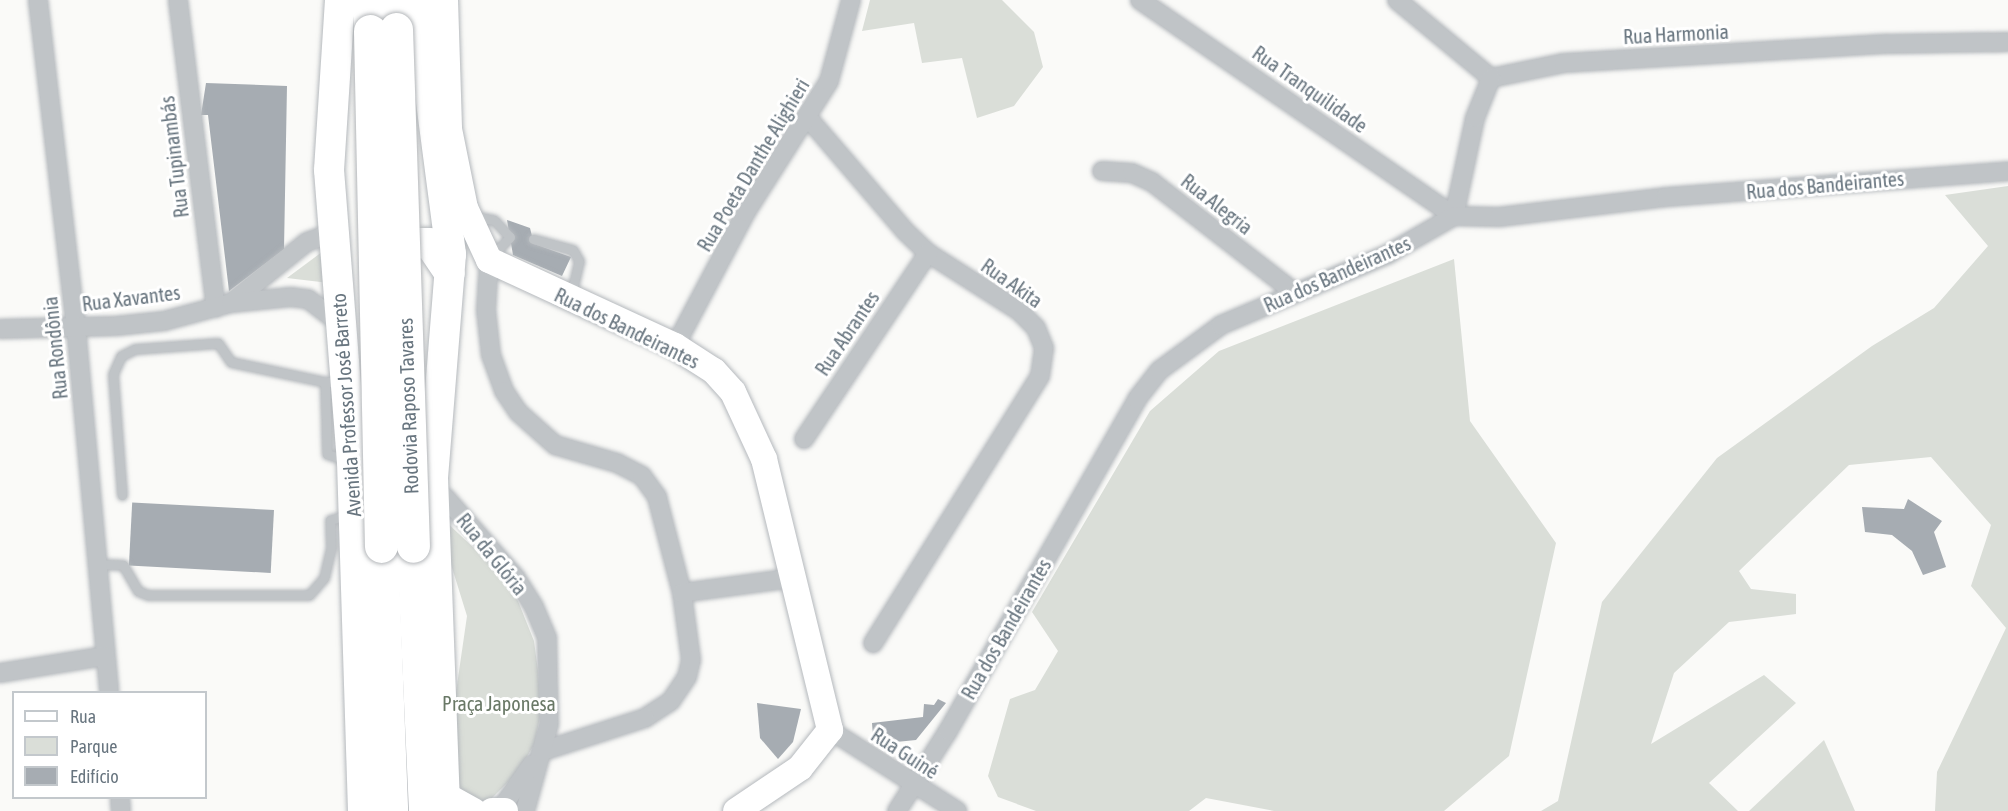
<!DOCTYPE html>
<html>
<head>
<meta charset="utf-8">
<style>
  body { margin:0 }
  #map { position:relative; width:2008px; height:811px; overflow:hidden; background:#fafaf8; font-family:"Asap Condensed",sans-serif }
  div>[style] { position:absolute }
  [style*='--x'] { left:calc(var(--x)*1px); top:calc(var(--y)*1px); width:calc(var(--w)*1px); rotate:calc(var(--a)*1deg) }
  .green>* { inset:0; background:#daded8 }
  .building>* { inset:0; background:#a6acb2; transform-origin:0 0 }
  .roads { filter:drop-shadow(0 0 2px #b5b9bd) drop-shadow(0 0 2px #b5b9bd) }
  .service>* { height:9px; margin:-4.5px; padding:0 4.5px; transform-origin:4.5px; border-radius:4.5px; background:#c0c4c7 }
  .minor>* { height:18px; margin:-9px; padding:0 9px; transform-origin:9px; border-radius:9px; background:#c0c4c7 }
  .secondary>* { height:26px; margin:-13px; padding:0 13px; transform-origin:13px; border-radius:13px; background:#fff }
  .trunk>* { height:30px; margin:-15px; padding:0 15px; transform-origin:15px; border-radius:15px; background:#fff }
  .motorway>* { height:33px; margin:-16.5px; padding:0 16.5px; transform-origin:16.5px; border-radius:16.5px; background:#fff }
  .bridges { filter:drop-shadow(0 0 2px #b4b7ba) drop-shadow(0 0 2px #b4b7ba) }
  .motorway-bridge>* { height:33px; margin:-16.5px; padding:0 16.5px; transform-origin:16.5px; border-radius:16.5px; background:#fff }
  span { translate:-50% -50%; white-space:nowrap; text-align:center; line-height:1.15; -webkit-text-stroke:6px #fff; paint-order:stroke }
  .street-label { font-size:20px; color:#68757f }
  .park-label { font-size:20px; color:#697866 }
  .legend { position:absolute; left:12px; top:691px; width:195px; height:108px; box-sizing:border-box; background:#fff; border:2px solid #c3c8cc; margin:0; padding:8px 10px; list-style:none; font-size:18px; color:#68757f }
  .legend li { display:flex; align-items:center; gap:12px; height:30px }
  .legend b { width:30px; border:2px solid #c3c8cc }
</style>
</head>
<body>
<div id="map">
  <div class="green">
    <i style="clip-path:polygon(870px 0,1002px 0,1034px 32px,1043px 67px,1014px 106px,977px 118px,962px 58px,922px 63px,914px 23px,862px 31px)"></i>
    <i style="clip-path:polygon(2008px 186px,2008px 811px,1935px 811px,1937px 772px,2006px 628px,1971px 586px,1991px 525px,1931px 457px,1849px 465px,1739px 571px,1751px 589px,1796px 594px,1796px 614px,1729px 622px,1674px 673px,1651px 744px,1764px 675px,1796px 703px,1709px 783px,1738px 811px,1541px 811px,1558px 801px,1602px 602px,1717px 458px,1872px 346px,1934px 308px,1988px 246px,1945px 195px)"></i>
    <i style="clip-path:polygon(326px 249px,329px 283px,287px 278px)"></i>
    <i style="clip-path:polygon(1454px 259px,1470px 421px,1556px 543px,1509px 756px,1444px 811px,1274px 811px,1206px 798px,1189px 811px,1036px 811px,998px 797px,988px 776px,1010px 699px,1035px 690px,1058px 651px,1032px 612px,1150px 411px,1219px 351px)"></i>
    <i style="clip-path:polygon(443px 519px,490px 563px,518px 601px,534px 641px,538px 671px,541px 711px,535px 743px,518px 772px,492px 798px,479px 803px,465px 798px,458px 782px,456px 692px,467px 616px,445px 545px)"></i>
    <i style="clip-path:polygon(1824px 740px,1855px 811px,1749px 811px)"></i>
  </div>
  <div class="building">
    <i style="clip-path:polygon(206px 83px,287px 86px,284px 249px,229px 291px,208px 115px,201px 115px)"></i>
    <i style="clip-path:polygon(507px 220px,530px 228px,534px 244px,571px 257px,562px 276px,513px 255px)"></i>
    <i style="clip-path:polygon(1908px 499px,1942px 521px,1934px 532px,1946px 567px,1923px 575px,1912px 551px,1892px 535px,1865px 532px,1862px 507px,1904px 509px)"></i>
    <i style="left:274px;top:510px;width:63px;height:142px;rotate:93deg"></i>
    <i style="clip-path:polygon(938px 699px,946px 703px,916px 740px,886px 743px,873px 737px,872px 723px,923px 717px,924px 704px,934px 705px)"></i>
    <i style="clip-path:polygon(757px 703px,801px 709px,793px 742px,778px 759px,760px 738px)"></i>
  </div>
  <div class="roads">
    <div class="service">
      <i style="--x:473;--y:216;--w:21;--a:11"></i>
      <i style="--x:494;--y:220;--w:23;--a:47"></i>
      <i style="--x:510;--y:237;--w:28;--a:134"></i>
      <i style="--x:533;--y:239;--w:41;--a:15.4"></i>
      <i style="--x:573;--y:250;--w:13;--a:61"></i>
      <i style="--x:579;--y:261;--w:35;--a:103"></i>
      <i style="--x:329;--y:382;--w:4;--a:180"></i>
      <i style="--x:325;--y:382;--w:72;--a:88.4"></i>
      <i style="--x:327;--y:454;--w:23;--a:18"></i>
      <i style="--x:122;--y:495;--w:121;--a:-94.3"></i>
      <i style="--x:113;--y:374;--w:20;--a:-66"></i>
      <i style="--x:121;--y:356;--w:16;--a:-27"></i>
      <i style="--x:135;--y:349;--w:83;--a:-4.1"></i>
      <i style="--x:218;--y:343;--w:23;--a:56"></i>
      <i style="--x:231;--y:362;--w:96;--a:12"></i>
      <i style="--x:98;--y:564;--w:25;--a:2"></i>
      <i style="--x:123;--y:565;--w:30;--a:60"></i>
      <i style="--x:138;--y:591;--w:11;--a:22"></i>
      <i style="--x:148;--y:595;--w:161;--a:0"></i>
      <i style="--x:309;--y:595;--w:23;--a:-49"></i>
      <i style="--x:324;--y:578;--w:31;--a:-77"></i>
      <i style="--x:331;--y:548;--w:28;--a:-92"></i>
      <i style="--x:330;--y:520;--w:19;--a:-16"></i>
    </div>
    <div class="minor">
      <i style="--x:38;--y:0;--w:329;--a:83.4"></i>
      <i style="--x:76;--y:327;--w:366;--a:84.8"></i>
      <i style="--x:178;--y:0;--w:310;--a:83"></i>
      <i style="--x:1140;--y:0;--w:381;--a:34.5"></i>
      <i style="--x:1397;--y:0;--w:122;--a:39.7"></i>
      <i style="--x:1491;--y:78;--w:75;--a:-11.6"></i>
      <i style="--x:1564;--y:63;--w:324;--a:-3.4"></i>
      <i style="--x:1887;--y:44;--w:121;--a:-0.9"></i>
      <i style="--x:809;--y:119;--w:149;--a:49.4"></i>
      <i style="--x:906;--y:232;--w:30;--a:44"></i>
      <i style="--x:928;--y:253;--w:108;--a:32.5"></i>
      <i style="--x:1019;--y:311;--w:24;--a:45"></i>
      <i style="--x:1036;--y:328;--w:22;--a:68"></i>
      <i style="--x:1044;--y:348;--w:28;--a:98"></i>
      <i style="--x:1040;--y:376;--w:315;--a:122"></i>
      <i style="--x:1102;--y:171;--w:30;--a:4"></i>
      <i style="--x:1132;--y:173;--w:22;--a:24"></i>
      <i style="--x:1152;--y:182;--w:181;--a:37.8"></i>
      <i style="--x:1454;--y:216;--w:100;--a:-77.9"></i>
      <i style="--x:1475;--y:118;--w:43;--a:-68.2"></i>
      <i style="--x:489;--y:260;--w:50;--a:93.4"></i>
      <i style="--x:486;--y:310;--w:45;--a:83.7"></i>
      <i style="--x:491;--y:355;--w:38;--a:70"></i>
      <i style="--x:504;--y:391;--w:25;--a:56"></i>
      <i style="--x:518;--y:412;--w:50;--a:41.7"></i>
      <i style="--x:555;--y:445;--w:65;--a:16.2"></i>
      <i style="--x:617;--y:463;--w:28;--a:27"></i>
      <i style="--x:642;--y:476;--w:26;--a:54"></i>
      <i style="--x:657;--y:497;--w:99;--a:75.4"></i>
      <i style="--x:682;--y:593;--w:68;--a:82.3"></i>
      <i style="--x:691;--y:660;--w:17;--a:103"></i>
      <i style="--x:687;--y:677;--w:29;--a:124"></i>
      <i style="--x:671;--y:701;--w:31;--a:147"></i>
      <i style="--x:645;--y:718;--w:110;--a:162.1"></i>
      <i style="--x:231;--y:303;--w:97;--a:-38.8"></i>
      <i style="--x:307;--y:242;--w:27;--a:-20"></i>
      <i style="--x:0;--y:329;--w:116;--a:-1.5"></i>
      <i style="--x:116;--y:326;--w:48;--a:-5.9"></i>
      <i style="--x:164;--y:321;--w:69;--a:-15"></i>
      <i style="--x:231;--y:303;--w:60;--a:-5.7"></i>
      <i style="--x:291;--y:297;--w:17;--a:7"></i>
      <i style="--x:308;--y:299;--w:44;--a:37.6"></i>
      <i style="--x:675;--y:346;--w:152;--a:-62.1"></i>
      <i style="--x:746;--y:212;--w:155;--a:-57.6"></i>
      <i style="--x:829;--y:81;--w:84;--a:-74.8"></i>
      <i style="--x:804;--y:439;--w:224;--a:-56.3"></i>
      <i style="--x:445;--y:497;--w:108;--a:48.8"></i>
      <i style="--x:516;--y:578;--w:34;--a:58"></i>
      <i style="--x:534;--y:607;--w:34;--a:67"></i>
      <i style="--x:547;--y:638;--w:86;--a:88.7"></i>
      <i style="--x:549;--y:724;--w:90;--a:105.4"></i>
      <i style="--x:682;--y:593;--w:112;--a:-7.7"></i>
      <i style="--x:0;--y:673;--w:106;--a:-9.2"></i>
      <i style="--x:830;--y:730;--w:151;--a:32.5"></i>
      <i style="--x:120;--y:798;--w:13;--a:86"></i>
      <i style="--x:500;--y:810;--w:56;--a:-55.2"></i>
      <i style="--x:897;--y:811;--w:95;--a:-57.5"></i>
      <i style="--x:948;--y:731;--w:382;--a:-60.3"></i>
      <i style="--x:1137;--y:399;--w:37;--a:-52"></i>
      <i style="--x:1160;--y:370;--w:76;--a:-36.4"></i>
      <i style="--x:1221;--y:325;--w:181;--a:-23"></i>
      <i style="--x:1388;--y:254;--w:76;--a:-29.9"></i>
      <i style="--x:1454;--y:216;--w:45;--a:1.3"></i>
      <i style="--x:1499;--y:217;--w:168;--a:-6.8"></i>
      <i style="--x:1666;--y:197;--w:343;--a:-4.3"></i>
    </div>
    <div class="secondary">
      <i style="--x:445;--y:0;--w:129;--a:88.2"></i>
      <i style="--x:449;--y:129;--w:81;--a:78.6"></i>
      <i style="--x:465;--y:208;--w:57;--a:65.2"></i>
      <i style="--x:489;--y:260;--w:205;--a:24.8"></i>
      <i style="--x:675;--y:346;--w:46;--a:32.7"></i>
      <i style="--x:714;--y:371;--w:28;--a:48"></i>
      <i style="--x:733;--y:392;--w:74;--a:65.2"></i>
      <i style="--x:764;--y:459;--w:279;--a:76.3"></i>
      <i style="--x:830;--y:730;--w:48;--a:128.3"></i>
      <i style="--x:800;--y:768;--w:77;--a:146.1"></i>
      <i style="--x:445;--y:795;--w:33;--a:29"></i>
      <i style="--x:492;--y:811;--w:13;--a:0"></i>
    </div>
    <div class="trunk">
      <i style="--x:340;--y:0;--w:170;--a:93.7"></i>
      <i style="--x:329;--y:170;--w:292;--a:85.5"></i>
      <i style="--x:352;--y:461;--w:350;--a:88.2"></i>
      <i style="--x:424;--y:0;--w:64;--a:88.2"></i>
      <i style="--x:426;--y:64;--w:192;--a:82.5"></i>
      <i style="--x:451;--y:254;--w:225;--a:94.6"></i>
      <i style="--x:433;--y:478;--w:333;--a:87.9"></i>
      <i style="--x:379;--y:243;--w:50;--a:0"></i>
      <i style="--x:429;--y:243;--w:37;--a:56"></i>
    </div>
    <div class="motorway">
      <i style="--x:396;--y:0;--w:29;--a:90"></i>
      <i style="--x:370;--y:31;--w:31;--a:-90"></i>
      <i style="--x:381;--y:546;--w:265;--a:87.8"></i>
      <i style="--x:413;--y:546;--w:265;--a:87.4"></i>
    </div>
  </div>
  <div class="bridges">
    <div class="motorway-bridge">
      <i style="--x:396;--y:29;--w:517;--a:88.12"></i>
      <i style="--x:370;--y:31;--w:515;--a:88.78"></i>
    </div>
  </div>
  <div class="street-label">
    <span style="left:1676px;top:34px;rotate:-3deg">Rua Harmonia</span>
    <span style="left:1310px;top:89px;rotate:35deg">Rua Tranquilidade</span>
    <span style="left:174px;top:157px;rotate:-97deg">Rua Tupinambás</span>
    <span style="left:753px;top:165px;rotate:-59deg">Rua Poeta Danthe Alighieri</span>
    <span style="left:1825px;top:185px;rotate:-5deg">Rua dos Bandeirantes</span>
    <span style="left:1217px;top:204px;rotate:38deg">Rua Alegria</span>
    <span style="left:1337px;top:274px;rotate:-24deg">Rua dos Bandeirantes</span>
    <span style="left:1012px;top:283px;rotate:35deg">Rua Akita</span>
    <span style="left:131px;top:298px;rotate:-7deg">Rua Xavantes</span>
    <span style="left:627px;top:328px;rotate:26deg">Rua dos Bandeirantes</span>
    <span style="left:847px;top:333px;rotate:-56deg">Rua Abrantes</span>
    <span style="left:55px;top:348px;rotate:-96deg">Rua Rondônia</span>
    <span style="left:346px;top:405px;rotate:-94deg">Avenida Professor José Barreto</span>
    <span style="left:408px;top:406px;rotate:-92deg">Rodovia Raposo Tavares</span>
    <span style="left:492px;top:554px;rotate:51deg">Rua da Glória</span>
    <span style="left:1006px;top:629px;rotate:-60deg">Rua dos Bandeirantes</span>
    <span style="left:905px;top:753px;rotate:33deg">Rua Guiné</span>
  </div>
  <div class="park-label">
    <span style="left:499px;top:703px">Praça Japonesa</span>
  </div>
  <ul class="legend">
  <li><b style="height:8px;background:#fff"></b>Rua</li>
  <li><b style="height:16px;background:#daded8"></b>Parque</li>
  <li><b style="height:16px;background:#a6acb2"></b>Edifício</li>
  </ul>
</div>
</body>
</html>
